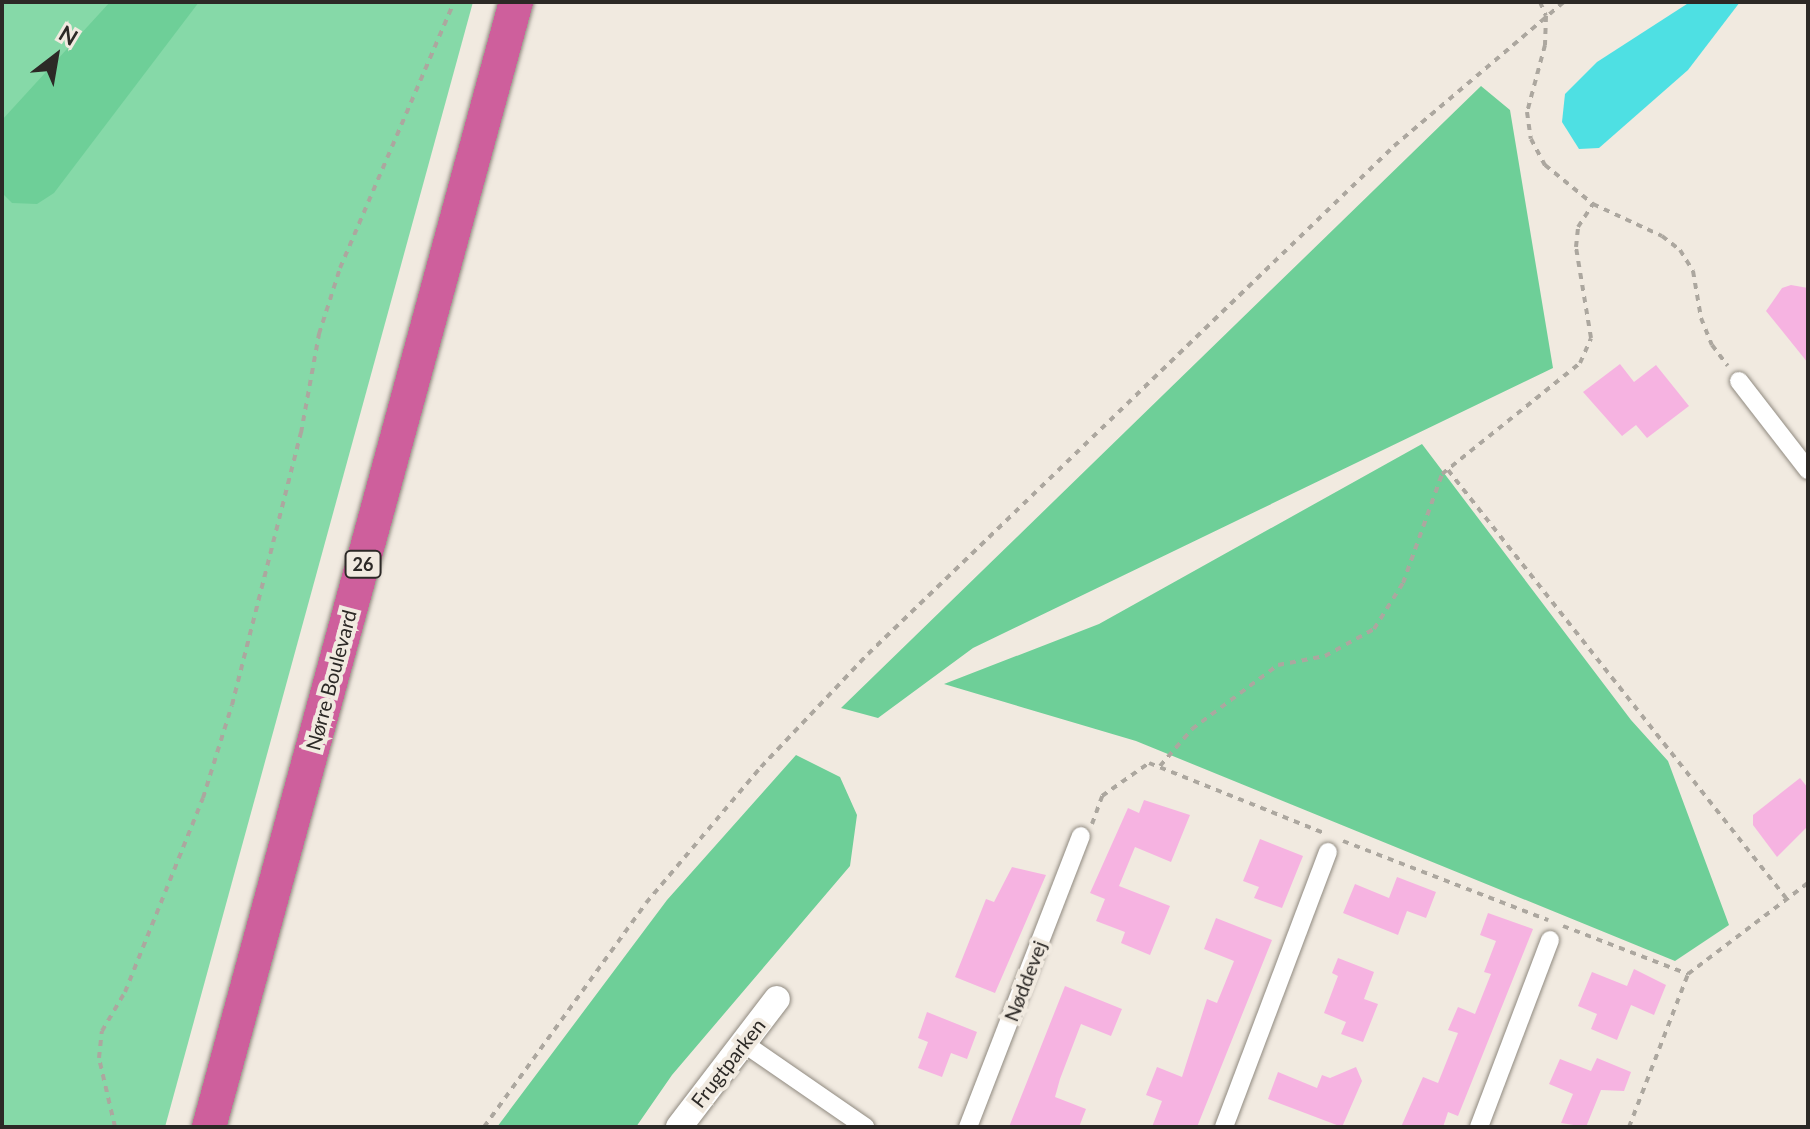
<!DOCTYPE html>
<html>
<head>
<meta charset="utf-8">
<style>
  body { margin:0 }
  #map { position:relative; width:1810px; height:1129px; overflow:hidden; background:#f1eae0; font-family:Lato,sans-serif }
  div>[style] { position:absolute }
  [style*='--x'] { left:calc(var(--x)*1px); top:calc(var(--y)*1px); width:calc(var(--w)*1px); rotate:calc(var(--a)*1deg) }
  .green>* { inset:0; background:#86d9a8 }
  .forest>* { inset:0; background:#6ecf98 }
  .water>* { inset:0; background:#4ee0e3 }
  .building>* { inset:0; background:#f6b3e1 }
  .path>* { height:4px; margin-top:-2px; transform-origin:0; background:repeating-linear-gradient(90deg,#aca79f 0 6px,transparent 0 12px) }
  .roads { filter:drop-shadow(0 0 2px #908a80) drop-shadow(0 0 2px #908a80) }
  .street>* { height:18px; margin:-9px; padding:0 9px; transform-origin:9px; border-radius:9px; background:#fff }
  .secondary>* { height:26px; margin:-13px; padding:0 13px; transform-origin:13px; border-radius:13px; background:#fff }
  .highway>* { height:34px; margin:-17px; padding:0 17px; transform-origin:17px; border-radius:17px; background:#ce5f9c }
  span { translate:-50% -50%; white-space:nowrap; text-align:center; line-height:1.15; -webkit-text-stroke:8px #f1eae0; paint-order:stroke }
  .shield-label span { padding:2px 6px; background:#f1eae0; border:2px solid; border-radius:6px; -webkit-text-stroke-width:0 }
  .shield-label { font-size:18px; color:#2c2926; font-weight:700 }
  .street-label { font-size:20px; color:#2c2926 }
  .frame { position:absolute; inset:0; border:4px solid #2c2926; pointer-events:none }
  .north { position:absolute; left:16px; top:16px; width:80px; height:80px; -webkit-text-stroke:6px #f1eae0; paint-order:stroke; rotate:31deg; font-size:22px; font-weight:700; line-height:32px; text-align:center; color:#2c2926 }
  .north::after { content:''; display:block; margin:auto; width:28px; height:36px; background:#2c2926; clip-path:polygon(50% 0,100% 100%,50% 72%,0 100%) }
</style>
</head>
<body>
<div id="map">
  <div class="green">
    <i style="clip-path:polygon(2px 2px,473px 2px,165px 1127px,2px 1127px)"></i>
  </div>
  <div class="forest">
    <i style="clip-path:polygon(110px 2px,199px 2px,54px 193px,37px 204px,12px 203px,2px 193px,2px 120px)"></i>
    <i style="clip-path:polygon(1481px 86px,1510px 110px,1553px 368px,973px 648px,878px 718px,841px 708px)"></i>
    <i style="clip-path:polygon(1422px 444px,1631px 720px,1668px 761px,1729px 925px,1675px 961px,1136px 741px,944px 684px,1099px 624px)"></i>
    <i style="clip-path:polygon(796px 755px,840px 777px,857px 815px,850px 866px,672px 1075px,636px 1127px,497px 1127px,667px 900px)"></i>
  </div>
  <div class="water">
    <i style="clip-path:polygon(1690px 2px,1740px 2px,1688px 70px,1599px 148px,1579px 149px,1562px 122px,1565px 94px,1597px 62px)"></i>
  </div>
  <div class="building">
    <i style="clip-path:polygon(1791px 285px,1808px 288px,1808px 363px,1766px 311px,1782px 288px)"></i>
    <i style="clip-path:polygon(1620px 364px,1634px 382px,1656px 365px,1689px 406px,1647px 438px,1636px 425px,1622px 436px,1583px 392px)"></i>
    <i style="clip-path:polygon(1800px 778px,1808px 788px,1808px 826px,1777px 857px,1753px 825px,1753px 815px)"></i>
    <i style="clip-path:polygon(1144px 800px,1190px 815px,1171px 862px,1135px 847px,1119px 886px,1170px 906px,1150px 955px,1121px 943px,1125px 932px,1096px 921px,1105px 899px,1090px 893px,1128px 808px,1139px 813px)"></i>
    <i style="clip-path:polygon(1260px 839px,1303px 856px,1282px 908px,1254px 898px,1259px 887px,1243px 881px)"></i>
    <i style="clip-path:polygon(1012px 867px,1046px 875px,995px 993px,955px 977px,986px 899px,994px 902px)"></i>
    <i style="clip-path:polygon(1397px 877px,1436px 892px,1426px 918px,1407px 911px,1398px 935px,1343px 913px,1355px 884px,1389px 898px)"></i>
    <i style="clip-path:polygon(1488px 913px,1533px 929px,1458px 1116px,1448px 1112px,1443px 1127px,1401px 1127px,1423px 1077px,1438px 1083px,1458px 1033px,1448px 1030px,1458px 1007px,1475px 1014px,1491px 974px,1484px 972px,1496px 941px,1480px 935px)"></i>
    <i style="clip-path:polygon(1216px 918px,1272px 940px,1197px 1127px,1152px 1127px,1162px 1101px,1146px 1095px,1157px 1067px,1182px 1077px,1207px 999px,1217px 1003px,1234px 961px,1204px 949px)"></i>
    <i style="clip-path:polygon(1338px 958px,1374px 972px,1364px 999px,1378px 1004px,1363px 1042px,1341px 1034px,1346px 1022px,1324px 1013px,1338px 976px,1332px 973px)"></i>
    <i style="clip-path:polygon(1634px 969px,1666px 985px,1654px 1015px,1631px 1005px,1617px 1040px,1591px 1029px,1597px 1014px,1578px 1006px,1592px 972px,1627px 986px)"></i>
    <i style="clip-path:polygon(1065px 986px,1122px 1009px,1111px 1036px,1081px 1024px,1060px 1079px,1055px 1097px,1086px 1109px,1079px 1127px,1009px 1127px)"></i>
    <i style="clip-path:polygon(927px 1012px,977px 1032px,967px 1059px,951px 1053px,942px 1077px,918px 1068px,928px 1042px,918px 1038px)"></i>
    <i style="clip-path:polygon(1597px 1058px,1631px 1072px,1624px 1091px,1601px 1090px,1586px 1127px,1561px 1123px,1573px 1094px,1549px 1084px,1560px 1059px,1591px 1071px)"></i>
    <i style="clip-path:polygon(1356px 1067px,1362px 1081px,1342px 1127px,1268px 1099px,1278px 1072px,1317px 1088px,1322px 1075px,1330px 1078px)"></i>
  </div>
  <div class="path">
    <i style="--x:1540;--y:2;--w:15;--a:67"></i>
    <i style="--x:1546;--y:16;--w:29;--a:92"></i>
    <i style="--x:1545;--y:45;--w:69;--a:105"></i>
    <i style="--x:1527;--y:112;--w:27;--a:82"></i>
    <i style="--x:1531;--y:139;--w:30;--a:62"></i>
    <i style="--x:1545;--y:165;--w:62;--a:39.1"></i>
    <i style="--x:1593;--y:204;--w:76;--a:24.9"></i>
    <i style="--x:1662;--y:236;--w:23;--a:38"></i>
    <i style="--x:1680;--y:250;--w:25;--a:58"></i>
    <i style="--x:1693;--y:271;--w:48;--a:80.3"></i>
    <i style="--x:1701;--y:318;--w:29;--a:68"></i>
    <i style="--x:1712;--y:345;--w:26;--a:53"></i>
    <i style="--x:1448;--y:470;--w:545;--a:51.7"></i>
    <i style="--x:1160;--y:766;--w:49;--a:-49.1"></i>
    <i style="--x:1192;--y:729;--w:107;--a:-36.7"></i>
    <i style="--x:1278;--y:665;--w:48;--a:-10.8"></i>
    <i style="--x:1325;--y:656;--w:56;--a:-28.9"></i>
    <i style="--x:1374;--y:629;--w:54;--a:-57.8"></i>
    <i style="--x:1403;--y:583;--w:116;--a:-70.3"></i>
    <i style="--x:1442;--y:474;--w:177;--a:-38.8"></i>
    <i style="--x:1580;--y:363;--w:27;--a:-66"></i>
    <i style="--x:1591;--y:338;--w:92;--a:-99.4"></i>
    <i style="--x:1576;--y:247;--w:20;--a:-84"></i>
    <i style="--x:1578;--y:227;--w:27;--a:-57"></i>
    <i style="--x:1092;--y:824;--w:30;--a:-70"></i>
    <i style="--x:1102;--y:796;--w:57;--a:-35.1"></i>
    <i style="--x:1149;--y:763;--w:188;--a:21.8"></i>
    <i style="--x:1343;--y:841;--w:220;--a:21.1"></i>
    <i style="--x:1563;--y:926;--w:134;--a:21"></i>
    <i style="--x:115;--y:1127;--w:71;--a:-103.1"></i>
    <i style="--x:99;--y:1058;--w:27;--a:-84"></i>
    <i style="--x:102;--y:1031;--w:45;--a:-59.5"></i>
    <i style="--x:125;--y:992;--w:209;--a:-68.1"></i>
    <i style="--x:203;--y:798;--w:97;--a:-72.7"></i>
    <i style="--x:232;--y:705;--w:281;--a:-75.8"></i>
    <i style="--x:301;--y:433;--w:101;--a:-79.7"></i>
    <i style="--x:319;--y:334;--w:69;--a:-72.3"></i>
    <i style="--x:340;--y:268;--w:289;--a:-66.8"></i>
    <i style="--x:484;--y:1127;--w:276;--a:-54.1"></i>
    <i style="--x:646;--y:903;--w:178;--a:-49.8"></i>
    <i style="--x:761;--y:767;--w:156;--a:-46.6"></i>
    <i style="--x:868;--y:654;--w:731;--a:-44"></i>
    <i style="--x:1394;--y:146;--w:223;--a:-40.3"></i>
    <i style="--x:1629;--y:1127;--w:164;--a:-68.9"></i>
    <i style="--x:1688;--y:974;--w:151;--a:-37.2"></i>
  </div>
  <div class="roads">
    <div class="street">
      <i style="--x:1739;--y:381;--w:113;--a:52.2"></i>
      <i style="--x:742;--y:1042;--w:150;--a:34.6"></i>
      <i style="--x:968;--y:1127;--w:312;--a:-68.8"></i>
      <i style="--x:1224;--y:1127;--w:294;--a:-69.3"></i>
      <i style="--x:1479;--y:1127;--w:200;--a:-69.2"></i>
    </div>
    <div class="secondary">
      <i style="--x:679;--y:1127;--w:161;--a:-52.6"></i>
    </div>
    <div class="highway">
      <i style="--x:209;--y:1127;--w:1166;--a:-74.74"></i>
    </div>
  </div>
  <div class="shield-label">
    <span style="left:363px;top:564px">26</span>
  </div>
  <div class="street-label">
    <span style="left:331px;top:680px;rotate:-75deg">Nørre Boulevard</span>
    <span style="left:1025px;top:981px;rotate:-69deg">Nøddevej</span>
    <span style="left:728px;top:1063px;rotate:-52deg">Frugtparken</span>
  </div>
  <div class="frame"></div>
  <div class="north">N</div>
</div>
</body>
</html>
